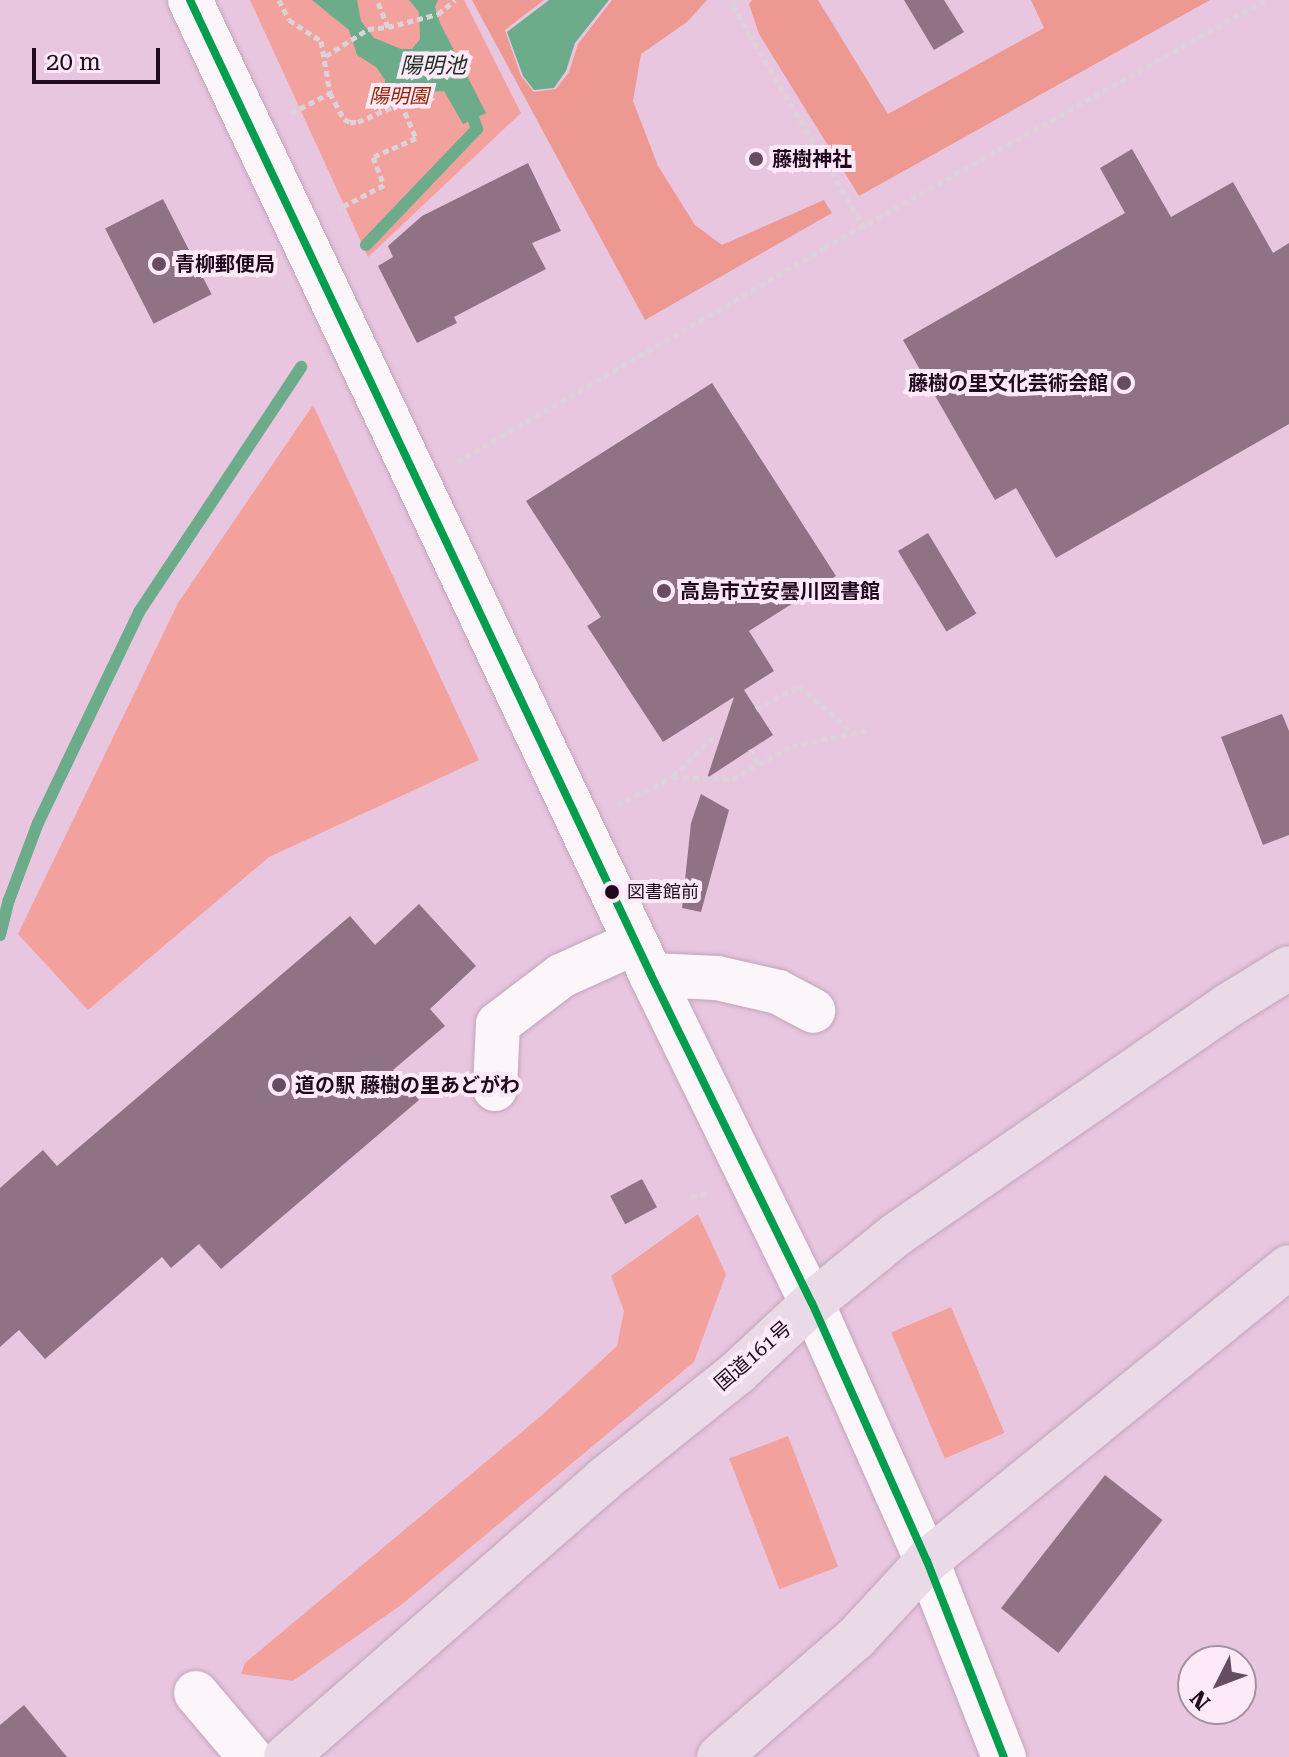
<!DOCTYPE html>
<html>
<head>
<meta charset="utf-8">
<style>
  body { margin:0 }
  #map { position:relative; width:1289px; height:1757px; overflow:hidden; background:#e9c6e0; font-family:"Roboto Serif","Noto Sans JP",serif }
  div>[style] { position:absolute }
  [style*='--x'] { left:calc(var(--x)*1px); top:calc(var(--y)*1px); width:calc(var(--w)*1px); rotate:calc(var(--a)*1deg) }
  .green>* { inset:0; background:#f3a19c; transform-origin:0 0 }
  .forest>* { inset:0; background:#ed9891 }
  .water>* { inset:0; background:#6cac8b }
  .stream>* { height:12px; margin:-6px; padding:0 6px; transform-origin:6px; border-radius:6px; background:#6cac8b }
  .building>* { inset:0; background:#8f7284; transform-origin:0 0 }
  .path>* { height:5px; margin-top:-2.5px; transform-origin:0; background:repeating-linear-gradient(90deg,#dcd2da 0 6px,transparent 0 10px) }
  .roads { filter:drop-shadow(0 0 2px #c1a5ba) drop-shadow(0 0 2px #c1a5ba) }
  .minor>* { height:44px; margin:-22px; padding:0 22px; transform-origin:22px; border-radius:22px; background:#fcf6fa }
  .highway>* { height:44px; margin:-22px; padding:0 22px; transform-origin:22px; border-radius:22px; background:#ead9e6 }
  .bus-1>* { height:8px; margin:-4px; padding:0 4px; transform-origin:4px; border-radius:4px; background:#029e4e }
  .dots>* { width:22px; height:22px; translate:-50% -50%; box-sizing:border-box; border:4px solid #fde9f8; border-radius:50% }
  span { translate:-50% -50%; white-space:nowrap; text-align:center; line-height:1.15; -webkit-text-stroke:8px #fde9f8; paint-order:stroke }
  .bus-label { font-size:18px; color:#210a1d }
  .left { translate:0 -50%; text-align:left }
  .park-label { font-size:20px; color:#972400; font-style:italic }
  .poi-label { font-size:20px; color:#210a1d; font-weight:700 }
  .right { translate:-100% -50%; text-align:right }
  .street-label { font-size:20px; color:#210a1d }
  .water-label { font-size:22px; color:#1b3123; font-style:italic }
  .north { position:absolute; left:1177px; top:1645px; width:80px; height:80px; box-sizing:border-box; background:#fde9f8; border:2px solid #a590a0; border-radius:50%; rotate:228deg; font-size:22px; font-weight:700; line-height:32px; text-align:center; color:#210a1d }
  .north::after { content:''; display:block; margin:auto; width:28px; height:36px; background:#674c61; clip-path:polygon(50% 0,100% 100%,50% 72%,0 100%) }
  .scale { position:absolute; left:32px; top:48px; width:128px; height:36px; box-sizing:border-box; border:4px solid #210a1d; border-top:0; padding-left:10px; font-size:24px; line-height:28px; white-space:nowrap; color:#210a1d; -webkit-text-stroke:6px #fde9f8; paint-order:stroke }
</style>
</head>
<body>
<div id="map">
  <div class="green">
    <i style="clip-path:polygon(250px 0,464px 0,521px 113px,368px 257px)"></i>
    <i style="clip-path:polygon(313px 405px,479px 760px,269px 857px,88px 1010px,18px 934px,178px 603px)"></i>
    <i style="clip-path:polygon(698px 1214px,726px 1274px,694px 1362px,401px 1605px,293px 1681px,241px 1674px,245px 1663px,542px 1415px,617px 1346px,624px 1311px,611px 1276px)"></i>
    <i style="left:951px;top:1307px;width:137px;height:65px;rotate:67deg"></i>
    <i style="left:788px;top:1436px;width:140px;height:63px;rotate:69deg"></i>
  </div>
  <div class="forest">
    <i style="clip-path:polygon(472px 0,544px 0,505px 30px,521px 76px,534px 92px,556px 89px,569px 72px,578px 44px,612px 0,707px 0,687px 22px,641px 54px,633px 101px,658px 166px,695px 225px,722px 245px,824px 200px,832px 213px,645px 320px)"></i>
    <i style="clip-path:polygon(752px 0,818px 0,888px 114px,1044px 28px,1031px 0,1210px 0,859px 196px,759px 34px,749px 4px)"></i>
  </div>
  <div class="water">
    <i style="clip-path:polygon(312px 0,357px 0,361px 21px,374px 38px,401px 49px,412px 49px,420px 39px,419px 12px,409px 0,438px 0,435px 7px,440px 23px,486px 113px,463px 124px,444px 91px,413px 93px,399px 86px,385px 89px,385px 80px,376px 67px,357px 55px,349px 30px)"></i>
    <i style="clip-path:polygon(549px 0,609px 0,575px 43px,566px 71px,554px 88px,534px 90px,523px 76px,507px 32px)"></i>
  </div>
  <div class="stream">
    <i style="--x:366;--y:245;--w:161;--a:-46.3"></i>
    <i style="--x:477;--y:129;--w:24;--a:-109"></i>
    <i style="--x:0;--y:935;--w:36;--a:-76"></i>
    <i style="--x:9;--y:900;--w:82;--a:-69.4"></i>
    <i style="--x:38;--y:823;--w:234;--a:-64.4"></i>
    <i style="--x:139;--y:612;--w:294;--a:-56.5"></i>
  </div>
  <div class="building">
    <i style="clip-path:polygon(904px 0,944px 0,964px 32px,934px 50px)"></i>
    <i style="clip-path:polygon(1132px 149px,1171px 217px,1233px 182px,1273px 253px,1289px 243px,1289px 424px,1056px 558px,1016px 488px,995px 500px,903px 340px,1125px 213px,1100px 168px)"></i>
    <i style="clip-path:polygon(528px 163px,561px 231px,532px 243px,546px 269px,454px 317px,457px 323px,417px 343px,378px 266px,393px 257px,388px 246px,422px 216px)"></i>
    <i style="left:163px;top:199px;width:107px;height:65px;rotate:63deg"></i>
    <i style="clip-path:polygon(712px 383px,836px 576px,749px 631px,774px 671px,744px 690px,773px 735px,707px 778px,734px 697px,663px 742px,587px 626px,601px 617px,526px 501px)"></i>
    <i style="left:928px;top:533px;width:94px;height:35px;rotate:59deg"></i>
    <i style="clip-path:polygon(1282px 714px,1289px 731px,1289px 835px,1263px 845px,1221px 737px)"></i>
    <i style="clip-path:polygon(701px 794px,729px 810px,701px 912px,682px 908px,691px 823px)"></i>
    <i style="clip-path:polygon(419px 904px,476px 966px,430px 1009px,445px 1026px,393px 1070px,419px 1100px,221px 1269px,199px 1244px,171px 1268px,162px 1257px,45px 1359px,19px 1330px,0 1347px,0 1188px,43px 1150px,57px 1166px,350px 916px,375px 945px)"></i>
    <i style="left:642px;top:1179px;width:32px;height:36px;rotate:62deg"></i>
    <i style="left:1105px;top:1475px;width:73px;height:169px;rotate:38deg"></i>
    <i style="clip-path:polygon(24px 1705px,67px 1757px,0 1757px,0 1725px)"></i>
  </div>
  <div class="path">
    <i style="--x:279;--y:0;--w:22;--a:63"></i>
    <i style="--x:289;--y:20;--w:38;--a:33"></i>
    <i style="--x:321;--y:41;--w:53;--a:80.2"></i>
    <i style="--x:734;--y:0;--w:5;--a:101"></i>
    <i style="--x:733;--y:5;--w:33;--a:61"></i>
    <i style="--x:749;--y:34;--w:225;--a:59.2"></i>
    <i style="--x:388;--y:27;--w:52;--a:-14.6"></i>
    <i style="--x:438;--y:14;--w:22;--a:-39"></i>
    <i style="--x:326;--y:56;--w:50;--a:-32.7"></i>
    <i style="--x:368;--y:29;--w:20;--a:-6"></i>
    <i style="--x:388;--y:27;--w:29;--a:-112"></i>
    <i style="--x:291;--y:113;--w:44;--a:-27.1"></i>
    <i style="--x:330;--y:93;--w:30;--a:62"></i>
    <i style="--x:344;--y:119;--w:7;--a:27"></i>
    <i style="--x:350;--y:122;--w:8;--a:0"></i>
    <i style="--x:358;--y:122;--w:47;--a:-23.8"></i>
    <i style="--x:401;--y:103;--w:38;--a:67"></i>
    <i style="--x:416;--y:138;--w:47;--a:156.2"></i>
    <i style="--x:373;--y:157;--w:30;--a:69"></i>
    <i style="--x:384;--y:185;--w:52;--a:152.4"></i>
    <i style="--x:457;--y:462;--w:425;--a:-30.2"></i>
    <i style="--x:824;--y:248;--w:506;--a:-29.35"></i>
    <i style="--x:756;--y:709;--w:49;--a:-28.1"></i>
    <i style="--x:799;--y:686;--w:69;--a:40.9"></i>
    <i style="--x:750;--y:749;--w:17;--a:62"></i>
    <i style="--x:673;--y:776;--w:57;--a:-44.3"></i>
    <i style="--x:617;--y:805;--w:63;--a:-26.6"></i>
    <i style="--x:673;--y:777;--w:59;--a:1.9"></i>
    <i style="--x:732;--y:779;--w:68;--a:-28.8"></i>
    <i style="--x:792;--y:746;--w:78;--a:-11.9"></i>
    <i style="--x:691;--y:1197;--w:18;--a:-13"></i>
  </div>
  <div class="roads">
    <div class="minor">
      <i style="--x:190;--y:0;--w:1078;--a:64.69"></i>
      <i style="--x:651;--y:975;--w:365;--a:63.9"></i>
      <i style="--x:812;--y:1303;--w:282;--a:66"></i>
      <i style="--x:927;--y:1561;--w:211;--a:68.6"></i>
      <i style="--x:651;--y:975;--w:66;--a:2.6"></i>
      <i style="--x:717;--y:978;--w:63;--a:12.9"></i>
      <i style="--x:778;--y:992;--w:40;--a:28"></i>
      <i style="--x:495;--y:1089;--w:65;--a:-87.4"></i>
      <i style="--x:498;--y:1024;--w:79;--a:-37.3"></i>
      <i style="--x:561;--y:976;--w:82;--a:-24.4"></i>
      <i style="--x:196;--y:1693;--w:84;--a:49.8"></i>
    </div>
    <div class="highway">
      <i style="--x:286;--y:1757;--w:421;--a:-41.1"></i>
      <i style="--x:603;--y:1480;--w:171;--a:-38.6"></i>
      <i style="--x:737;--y:1373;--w:103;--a:-43"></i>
      <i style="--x:812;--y:1303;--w:109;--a:-39.1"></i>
      <i style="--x:897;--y:1234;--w:403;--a:-34.6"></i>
      <i style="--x:1229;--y:1005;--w:70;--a:-31.7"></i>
      <i style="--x:719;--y:1757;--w:181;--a:-41"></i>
      <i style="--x:856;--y:1638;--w:105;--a:-47.3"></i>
      <i style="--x:927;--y:1561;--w:466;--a:-39.1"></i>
    </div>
  </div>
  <div class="bus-1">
    <i style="--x:190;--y:0;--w:1078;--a:64.69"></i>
    <i style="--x:651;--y:975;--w:365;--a:63.9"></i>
    <i style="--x:812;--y:1303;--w:282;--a:66"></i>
    <i style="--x:927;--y:1561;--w:211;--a:68.6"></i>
  </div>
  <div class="dots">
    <i style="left:756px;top:159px;background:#674c61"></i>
    <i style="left:159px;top:264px;background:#674c61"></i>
    <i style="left:1124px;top:383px;background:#674c61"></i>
    <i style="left:664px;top:591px;background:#674c61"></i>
    <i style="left:612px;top:892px;background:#210a1d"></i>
    <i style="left:279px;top:1085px;background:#674c61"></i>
  </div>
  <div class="bus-label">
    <span class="left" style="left:627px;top:892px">図書館前</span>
  </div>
  <div class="park-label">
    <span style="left:399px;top:96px">陽明園</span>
  </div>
  <div class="poi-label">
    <span class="left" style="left:772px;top:159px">藤樹神社</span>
    <span class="left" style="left:175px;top:264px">青柳郵便局</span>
    <span class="right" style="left:1108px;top:383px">藤樹の里文化芸術会館</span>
    <span class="left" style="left:680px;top:591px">高島市立安曇川図書館</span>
    <span class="left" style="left:295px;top:1085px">道の駅 藤樹の里あどがわ</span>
  </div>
  <div class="street-label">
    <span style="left:753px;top:1356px;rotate:-41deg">国道161号</span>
  </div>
  <div class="water-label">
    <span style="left:433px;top:66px">陽明池</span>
  </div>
  <div class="north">N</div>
  <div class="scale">20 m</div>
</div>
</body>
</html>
